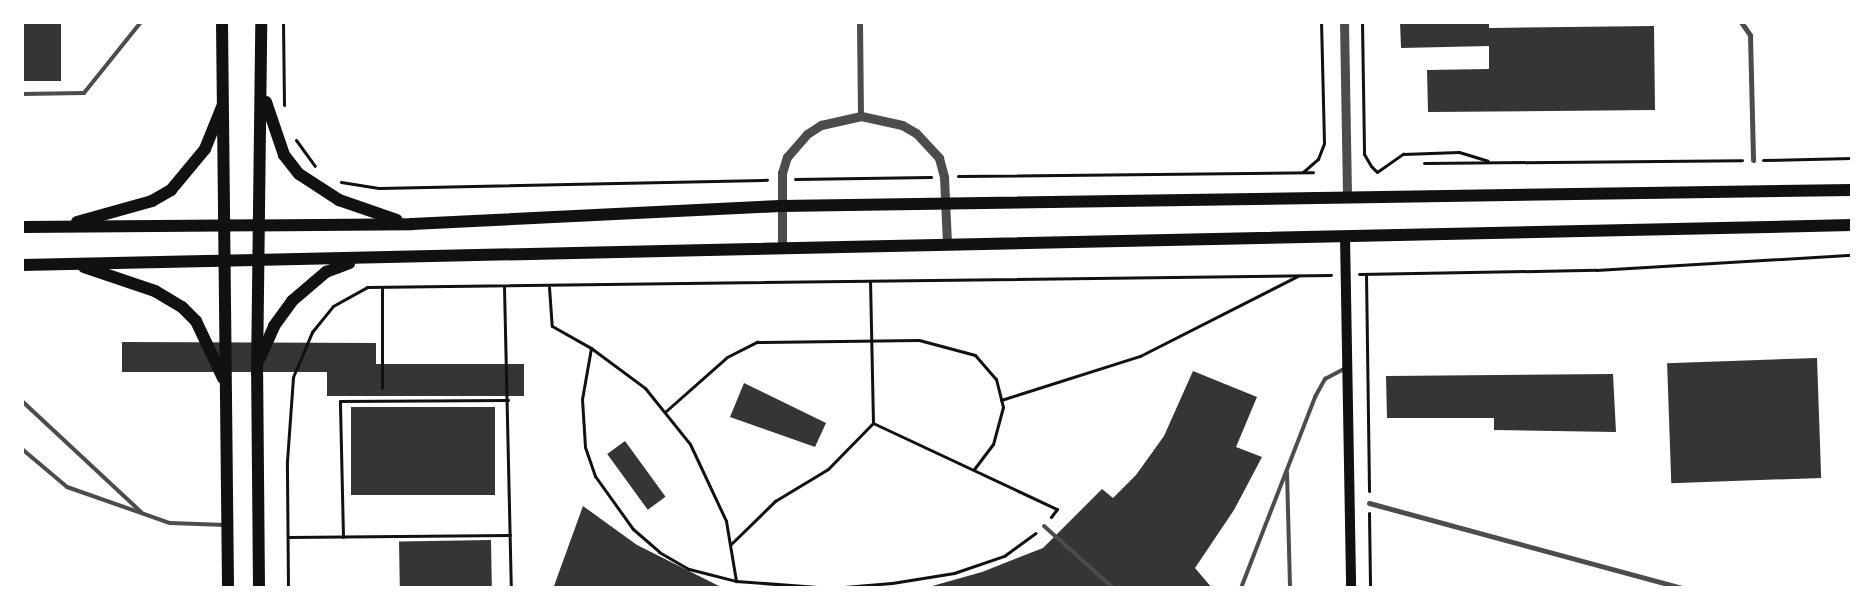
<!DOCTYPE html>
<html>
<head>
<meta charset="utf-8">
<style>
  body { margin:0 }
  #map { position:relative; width:1874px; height:610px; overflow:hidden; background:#fff; font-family:Arial,sans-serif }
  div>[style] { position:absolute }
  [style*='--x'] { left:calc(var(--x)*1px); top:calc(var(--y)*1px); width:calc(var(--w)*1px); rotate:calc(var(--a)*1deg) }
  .building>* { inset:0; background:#353535; transform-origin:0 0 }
  .path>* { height:3px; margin:-1.5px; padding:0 1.5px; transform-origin:1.5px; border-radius:1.5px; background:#111 }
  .service>* { height:4px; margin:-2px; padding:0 2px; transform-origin:2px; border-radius:2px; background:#4c4c4c }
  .pedestrian>* { height:5px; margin:-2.5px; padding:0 2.5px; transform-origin:2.5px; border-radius:2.5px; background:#4c4c4c }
  .minor>* { height:6px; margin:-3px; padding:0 3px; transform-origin:3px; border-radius:3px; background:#4c4c4c }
  .tertiary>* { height:9px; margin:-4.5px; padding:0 4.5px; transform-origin:4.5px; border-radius:4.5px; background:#4c4c4c }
  .secondary>* { height:10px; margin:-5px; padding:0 5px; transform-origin:5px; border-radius:5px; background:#111 }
  .primary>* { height:12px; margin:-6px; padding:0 6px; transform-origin:6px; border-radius:6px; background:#111 }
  span { translate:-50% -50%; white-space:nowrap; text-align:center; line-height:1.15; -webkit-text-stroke:6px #fff; paint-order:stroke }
  .frame { position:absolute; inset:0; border:24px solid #fff; pointer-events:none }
</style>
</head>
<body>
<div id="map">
  <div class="building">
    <i style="left:22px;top:22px;width:39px;height:59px"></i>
    <i style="clip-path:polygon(1400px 22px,1489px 22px,1489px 28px,1654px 26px,1655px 110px,1428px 112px,1427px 70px,1489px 69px,1489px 46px,1401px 48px)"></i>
    <i style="clip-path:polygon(122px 342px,376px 343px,376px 364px,524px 364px,524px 396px,327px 396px,327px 372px,122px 372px)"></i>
    <i style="left:1817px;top:358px;width:120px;height:150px;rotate:88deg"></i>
    <i style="clip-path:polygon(1193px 371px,1257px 397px,1236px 447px,1262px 457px,1234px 510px,1195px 568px,1212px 588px,925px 588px,982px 572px,1043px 548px,1102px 489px,1113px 498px,1136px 475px,1164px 436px)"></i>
    <i style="clip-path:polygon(1613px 374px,1616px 432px,1494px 430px,1494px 418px,1387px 418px,1386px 376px)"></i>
    <i style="clip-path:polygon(744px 383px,826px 423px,815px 447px,730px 417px)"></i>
    <i style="left:495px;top:407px;width:88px;height:144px;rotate:90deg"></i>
    <i style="left:625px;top:441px;width:69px;height:22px;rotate:54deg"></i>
    <i style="clip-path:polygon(583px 506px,637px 545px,723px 588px,554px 586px)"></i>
    <i style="left:491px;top:540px;width:48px;height:92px;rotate:89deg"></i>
  </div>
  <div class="path">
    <i style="--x:283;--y:22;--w:83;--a:89.3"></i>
    <i style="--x:1362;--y:22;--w:132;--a:89.1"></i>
    <i style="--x:1364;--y:154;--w:14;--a:60"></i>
    <i style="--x:1371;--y:166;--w:8;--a:45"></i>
    <i style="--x:1377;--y:172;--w:32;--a:-35"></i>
    <i style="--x:1403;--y:154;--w:56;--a:-2"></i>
    <i style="--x:1459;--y:152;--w:30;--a:17"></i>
    <i style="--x:296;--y:140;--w:32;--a:54"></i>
    <i style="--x:1763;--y:160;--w:89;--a:-1.3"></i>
    <i style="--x:1424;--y:163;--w:318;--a:-0.5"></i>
    <i style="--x:1303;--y:172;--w:20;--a:-41"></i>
    <i style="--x:1318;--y:159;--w:17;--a:-69"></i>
    <i style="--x:1324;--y:143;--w:121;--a:-91.4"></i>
    <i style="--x:958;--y:176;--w:355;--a:-0.6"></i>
    <i style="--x:795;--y:179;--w:136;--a:-0.8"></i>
    <i style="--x:341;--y:182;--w:38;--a:9"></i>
    <i style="--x:379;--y:188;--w:388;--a:-1.2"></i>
    <i style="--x:1359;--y:274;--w:237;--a:-1"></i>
    <i style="--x:1596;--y:270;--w:256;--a:-3.4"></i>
    <i style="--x:1366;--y:274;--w:217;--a:89.2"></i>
    <i style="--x:382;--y:287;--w:101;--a:90"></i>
    <i style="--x:504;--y:287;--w:301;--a:88.7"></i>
    <i style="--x:549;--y:287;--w:39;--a:86"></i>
    <i style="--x:552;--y:326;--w:45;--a:29.4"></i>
    <i style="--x:591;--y:348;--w:67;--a:36.5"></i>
    <i style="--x:645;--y:388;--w:72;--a:51.2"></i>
    <i style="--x:690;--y:444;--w:85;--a:64.9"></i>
    <i style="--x:726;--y:521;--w:61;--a:80.5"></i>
    <i style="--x:591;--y:348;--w:52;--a:100"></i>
    <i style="--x:582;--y:399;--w:48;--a:86.4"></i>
    <i style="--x:585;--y:447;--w:31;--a:71"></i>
    <i style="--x:595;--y:476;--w:65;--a:54.4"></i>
    <i style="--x:633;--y:529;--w:35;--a:41"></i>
    <i style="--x:659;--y:552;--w:34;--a:30"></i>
    <i style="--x:689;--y:569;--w:49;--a:14.3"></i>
    <i style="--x:736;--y:581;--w:95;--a:4.2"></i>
    <i style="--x:1001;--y:400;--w:146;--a:-17.6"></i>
    <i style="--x:1140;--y:356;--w:177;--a:-26.9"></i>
    <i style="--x:666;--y:411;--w:81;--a:-41.5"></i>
    <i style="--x:727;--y:357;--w:34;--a:-27"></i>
    <i style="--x:757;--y:342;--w:162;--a:-0.7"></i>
    <i style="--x:919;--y:340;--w:58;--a:15"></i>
    <i style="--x:975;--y:355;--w:32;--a:49"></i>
    <i style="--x:996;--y:379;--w:29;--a:76"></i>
    <i style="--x:1003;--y:407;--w:38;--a:105"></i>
    <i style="--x:993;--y:444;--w:31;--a:127"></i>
    <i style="--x:873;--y:423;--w:203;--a:25.1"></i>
    <i style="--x:1057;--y:509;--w:10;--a:127"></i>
    <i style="--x:1369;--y:513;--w:75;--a:89.2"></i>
    <i style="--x:288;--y:537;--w:222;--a:-0.5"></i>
    <i style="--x:343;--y:537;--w:136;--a:-91.3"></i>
    <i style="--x:340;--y:401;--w:168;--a:-0.3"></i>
    <i style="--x:731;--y:544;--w:62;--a:-44.3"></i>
    <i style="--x:775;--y:501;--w:62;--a:-31.1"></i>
    <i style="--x:828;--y:469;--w:64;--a:-45.6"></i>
    <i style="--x:873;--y:423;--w:142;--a:-91.2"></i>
    <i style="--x:288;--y:588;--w:127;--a:-90.5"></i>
    <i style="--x:287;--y:461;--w:84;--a:-85.9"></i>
    <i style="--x:293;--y:377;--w:49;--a:-67.1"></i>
    <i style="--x:312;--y:332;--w:33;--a:-51"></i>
    <i style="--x:333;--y:306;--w:39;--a:-29"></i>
    <i style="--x:367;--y:287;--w:964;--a:-0.71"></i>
    <i style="--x:832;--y:588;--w:60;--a:-4.8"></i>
    <i style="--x:892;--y:583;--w:63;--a:-9.2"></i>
    <i style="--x:954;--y:573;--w:53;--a:-18.8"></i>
    <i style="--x:1004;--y:556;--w:39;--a:-36"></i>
  </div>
  <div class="service">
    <i style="--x:22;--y:94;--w:62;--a:-0.9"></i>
    <i style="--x:84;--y:93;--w:91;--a:-51.2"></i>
    <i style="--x:22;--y:401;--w:163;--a:43"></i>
    <i style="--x:22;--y:449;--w:59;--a:40.2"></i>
    <i style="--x:67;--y:487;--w:109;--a:19.3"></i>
    <i style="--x:170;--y:523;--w:56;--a:2"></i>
    <i style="--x:1287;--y:472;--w:116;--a:88.5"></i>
    <i style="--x:1044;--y:526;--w:93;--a:41.9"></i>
    <i style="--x:1241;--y:588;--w:205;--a:-68.8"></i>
    <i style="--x:1315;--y:397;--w:21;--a:-61"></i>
    <i style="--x:1325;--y:379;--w:24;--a:-28"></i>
  </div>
  <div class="pedestrian">
    <i style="--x:1741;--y:22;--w:16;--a:55"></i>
    <i style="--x:1750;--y:35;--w:125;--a:88.6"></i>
    <i style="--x:1369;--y:503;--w:323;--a:15.2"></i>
  </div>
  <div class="minor">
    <i style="--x:860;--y:22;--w:94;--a:89.4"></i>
  </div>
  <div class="tertiary">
    <i style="--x:1344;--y:22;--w:176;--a:89"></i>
    <i style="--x:782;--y:246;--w:73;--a:-90"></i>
    <i style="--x:782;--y:173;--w:17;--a:-73"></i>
    <i style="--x:787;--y:157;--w:30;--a:-49"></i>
    <i style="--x:807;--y:134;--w:17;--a:-33"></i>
    <i style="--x:821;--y:125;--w:41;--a:-12.7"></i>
    <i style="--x:861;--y:116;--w:42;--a:12.4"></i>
    <i style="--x:902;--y:125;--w:16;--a:30"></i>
    <i style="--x:916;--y:133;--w:34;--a:47"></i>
    <i style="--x:939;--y:158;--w:20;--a:75"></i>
    <i style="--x:944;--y:177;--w:65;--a:87.4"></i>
  </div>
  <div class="secondary">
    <i style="--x:1345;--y:236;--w:352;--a:89"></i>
  </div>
  <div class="primary">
    <i style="--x:222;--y:22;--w:566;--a:89.39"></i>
    <i style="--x:266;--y:102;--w:56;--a:71.2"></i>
    <i style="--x:284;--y:155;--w:24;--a:52"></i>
    <i style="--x:299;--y:174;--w:48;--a:33"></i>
    <i style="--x:339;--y:200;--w:61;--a:19"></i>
    <i style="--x:77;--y:222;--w:78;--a:-15.6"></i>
    <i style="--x:152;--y:201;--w:22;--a:-30"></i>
    <i style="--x:171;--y:190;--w:53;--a:-50.3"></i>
    <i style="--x:205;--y:149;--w:45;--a:-68"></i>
    <i style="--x:22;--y:227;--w:390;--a:-0.4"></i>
    <i style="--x:412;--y:224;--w:369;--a:-2.8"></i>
    <i style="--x:781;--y:206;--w:1071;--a:-0.86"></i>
    <i style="--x:22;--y:265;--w:1830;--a:-1.25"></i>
    <i style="--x:84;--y:267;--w:75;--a:18.7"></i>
    <i style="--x:155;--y:291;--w:31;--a:31"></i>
    <i style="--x:182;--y:307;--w:20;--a:45"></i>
    <i style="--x:196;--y:321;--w:63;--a:64.7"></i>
    <i style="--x:260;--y:358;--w:35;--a:-66"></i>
    <i style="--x:274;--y:326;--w:31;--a:-54"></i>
    <i style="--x:292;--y:301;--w:45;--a:-40.5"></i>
    <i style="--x:326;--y:272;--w:25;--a:-21"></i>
    <i style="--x:259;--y:588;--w:214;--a:-90.5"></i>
    <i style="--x:257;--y:374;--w:352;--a:-89.3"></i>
  </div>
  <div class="frame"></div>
</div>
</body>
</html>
